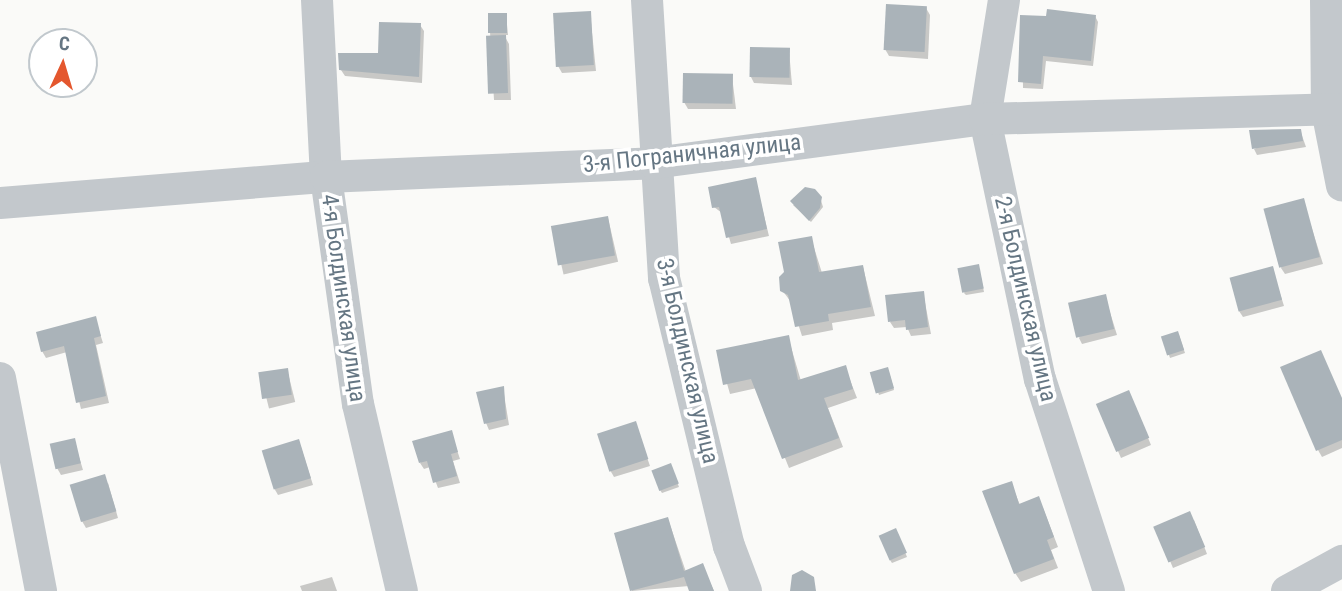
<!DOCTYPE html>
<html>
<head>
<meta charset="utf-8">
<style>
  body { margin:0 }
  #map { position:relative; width:1342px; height:591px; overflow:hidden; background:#fafaf8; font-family:"Roboto Condensed",sans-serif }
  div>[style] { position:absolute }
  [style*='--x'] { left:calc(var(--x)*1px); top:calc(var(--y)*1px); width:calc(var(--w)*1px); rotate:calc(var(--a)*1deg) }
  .shadow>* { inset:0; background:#0003; transform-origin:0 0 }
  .building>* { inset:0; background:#aab3b9; transform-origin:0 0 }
  .minor>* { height:32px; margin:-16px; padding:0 16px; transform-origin:16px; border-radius:16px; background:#c3c8cc }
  span { translate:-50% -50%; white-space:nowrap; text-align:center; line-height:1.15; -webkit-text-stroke:7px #fff; paint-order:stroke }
  .street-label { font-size:23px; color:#657683 }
  .north { position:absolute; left:28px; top:28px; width:70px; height:70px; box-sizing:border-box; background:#fff; border:2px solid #c1c8cd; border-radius:50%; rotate:4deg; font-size:19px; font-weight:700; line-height:28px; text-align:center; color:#657683 }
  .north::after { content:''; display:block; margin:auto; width:24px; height:32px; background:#e4572e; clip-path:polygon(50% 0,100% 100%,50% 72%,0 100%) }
</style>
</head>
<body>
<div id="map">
  <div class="shadow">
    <i style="clip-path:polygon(926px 8px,930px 15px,928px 59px,889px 56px,885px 49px)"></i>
    <i style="clip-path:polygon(590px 13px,596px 71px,562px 73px,558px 66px)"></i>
    <i style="clip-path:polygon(506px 14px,508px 35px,504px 35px,509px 44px,511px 100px,494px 100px,490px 32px)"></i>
    <i style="clip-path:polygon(1095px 16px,1098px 22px,1093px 66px,1046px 61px,1043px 89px,1023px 88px,1022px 17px)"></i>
    <i style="clip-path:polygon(420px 25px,424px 31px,422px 83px,345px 76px,341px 70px,380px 55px)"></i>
    <i style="clip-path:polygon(789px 50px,792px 85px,754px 83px,751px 77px)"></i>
    <i style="clip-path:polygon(732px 76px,736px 109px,688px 109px,684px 102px)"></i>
    <i style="clip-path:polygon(1300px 130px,1306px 147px,1257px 155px,1254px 149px)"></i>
    <i style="clip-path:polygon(755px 179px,769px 236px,731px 244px,722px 213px,714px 207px)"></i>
    <i style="clip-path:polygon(820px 197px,823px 207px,811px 222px,793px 205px)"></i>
    <i style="clip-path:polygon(1303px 200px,1323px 264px,1285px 274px,1281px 268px)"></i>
    <i style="left:608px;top:218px;width:45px;height:56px;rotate:77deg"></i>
    <i style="clip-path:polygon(811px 238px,822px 273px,863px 267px,875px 316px,832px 323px,833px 330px,802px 336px,791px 302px,782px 290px)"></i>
    <i style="clip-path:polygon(1272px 268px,1284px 306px,1243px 317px,1239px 311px)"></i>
    <i style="clip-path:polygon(979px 269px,984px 292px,966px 295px,964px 293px)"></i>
    <i style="clip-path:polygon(923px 292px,931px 334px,911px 336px,907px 327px,894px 328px,890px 322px)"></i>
    <i style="clip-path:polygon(1105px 296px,1117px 335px,1082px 344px,1079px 338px)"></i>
    <i style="clip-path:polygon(95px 318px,103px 343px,96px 345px,109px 403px,81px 409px,67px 352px,46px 358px,42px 351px)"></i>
    <i style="clip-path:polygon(1179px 335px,1185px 353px,1170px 358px,1163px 337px)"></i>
    <i style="clip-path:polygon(788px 337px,801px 381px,845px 367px,857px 398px,828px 408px,843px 447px,789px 468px,757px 388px,730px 394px,718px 352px)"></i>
    <i style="left:287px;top:369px;width:34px;height:27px;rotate:76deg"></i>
    <i style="clip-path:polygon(889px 372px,894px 390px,879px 395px,872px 373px)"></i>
    <i style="clip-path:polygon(503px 388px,509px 425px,489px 430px,486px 423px)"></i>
    <i style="clip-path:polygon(1132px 399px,1151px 445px,1121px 458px,1098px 405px)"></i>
    <i style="clip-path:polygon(1342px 400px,1342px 448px,1322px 457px,1318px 450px)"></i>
    <i style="clip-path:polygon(635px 423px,650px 466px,614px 477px,610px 470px)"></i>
    <i style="clip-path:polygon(451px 432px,460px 459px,453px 461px,460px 483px,438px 488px,430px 467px,424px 469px,420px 463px)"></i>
    <i style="clip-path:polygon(74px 440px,83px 470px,61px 475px,57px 468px)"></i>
    <i style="clip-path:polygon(299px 441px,313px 485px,278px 495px,274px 488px)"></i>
    <i style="clip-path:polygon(672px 468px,679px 487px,662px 493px,660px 490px)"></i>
    <i style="clip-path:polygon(108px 483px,118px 518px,86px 528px,82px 521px)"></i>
    <i style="clip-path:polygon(1011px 483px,1020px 505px,1043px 508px,1058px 547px,1051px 550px,1058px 568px,1021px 582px,1015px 573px)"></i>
    <i style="clip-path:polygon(668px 519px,686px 572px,702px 565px,714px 591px,691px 591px,689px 586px,632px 591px,616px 534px)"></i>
    <i style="clip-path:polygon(1194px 520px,1207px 554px,1173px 568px,1156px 527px)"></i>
    <i style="clip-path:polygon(897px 532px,907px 557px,892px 563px,890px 560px)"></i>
    <i style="clip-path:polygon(332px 577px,337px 591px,302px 591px,300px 586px)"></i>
  </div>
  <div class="building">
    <i style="left:886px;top:4px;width:41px;height:46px;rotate:3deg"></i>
    <i style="clip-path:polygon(1047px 9px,1096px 15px,1091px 61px,1043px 56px,1041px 84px,1018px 82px,1020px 15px,1046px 16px)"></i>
    <i style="left:591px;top:11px;width:54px;height:38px;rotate:87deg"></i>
    <i style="left:488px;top:13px;width:19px;height:20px"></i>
    <i style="clip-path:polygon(379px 22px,421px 23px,419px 77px,339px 70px,338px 53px,378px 53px)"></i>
    <i style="left:506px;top:35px;width:58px;height:20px;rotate:88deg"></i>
    <i style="left:750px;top:47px;width:40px;height:30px;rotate:1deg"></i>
    <i style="left:683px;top:73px;width:50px;height:30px;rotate:1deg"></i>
    <i style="clip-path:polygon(1301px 129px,1303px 141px,1252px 149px,1249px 130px)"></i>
    <i style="clip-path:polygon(756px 177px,767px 229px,726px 238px,719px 207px,712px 208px,708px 187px)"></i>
    <i style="clip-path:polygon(805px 187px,815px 189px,822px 197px,820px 208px,809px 221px,790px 201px)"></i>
    <i style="left:1304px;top:198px;width:61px;height:42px;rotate:75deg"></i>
    <i style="left:608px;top:216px;width:40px;height:58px;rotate:80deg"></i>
    <i style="clip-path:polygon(812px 236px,819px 272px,863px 265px,871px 307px,828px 314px,829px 321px,795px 327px,788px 295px,780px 291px,779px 277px,784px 272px,778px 242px)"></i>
    <i style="left:979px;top:264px;width:25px;height:22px;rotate:79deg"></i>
    <i style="left:1273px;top:266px;width:35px;height:45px;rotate:75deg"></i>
    <i style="clip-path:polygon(924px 291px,928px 327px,906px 330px,905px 320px,888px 322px,885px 295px)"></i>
    <i style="left:1106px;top:294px;width:36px;height:39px;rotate:77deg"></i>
    <i style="clip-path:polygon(96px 316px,101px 336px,94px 338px,106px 396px,76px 403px,64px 346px,41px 352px,36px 332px)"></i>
    <i style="left:1178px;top:331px;width:20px;height:18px;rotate:72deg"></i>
    <i style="clip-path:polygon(789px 335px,798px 380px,846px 365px,853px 389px,824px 398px,839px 438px,782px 459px,751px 379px,723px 385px,716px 350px)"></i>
    <i style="clip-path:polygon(1321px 350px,1342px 398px,1342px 440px,1316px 451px,1280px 367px)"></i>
    <i style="left:888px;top:367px;width:22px;height:19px;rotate:74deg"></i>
    <i style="left:288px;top:368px;width:27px;height:30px;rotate:82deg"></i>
    <i style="clip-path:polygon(504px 386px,506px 419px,484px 424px,476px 392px)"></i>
    <i style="left:1129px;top:390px;width:52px;height:36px;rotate:67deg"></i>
    <i style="left:636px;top:421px;width:40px;height:41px;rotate:72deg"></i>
    <i style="clip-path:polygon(452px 430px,458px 452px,451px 454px,457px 476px,433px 483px,427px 461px,419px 463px,412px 441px)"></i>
    <i style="left:75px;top:438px;width:26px;height:26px;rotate:77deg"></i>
    <i style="left:299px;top:439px;width:41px;height:39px;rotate:73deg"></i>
    <i style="left:671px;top:463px;width:22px;height:21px;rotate:69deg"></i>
    <i style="left:105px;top:474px;width:39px;height:37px;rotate:73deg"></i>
    <i style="clip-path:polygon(1012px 481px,1019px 504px,1039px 496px,1054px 537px,1047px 540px,1054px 559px,1014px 574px,982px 491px)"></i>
    <i style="left:1190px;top:511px;width:39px;height:40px;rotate:67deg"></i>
    <i style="clip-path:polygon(668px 517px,684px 571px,703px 563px,714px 591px,689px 591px,684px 577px,630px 591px,614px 533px)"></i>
    <i style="left:896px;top:528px;width:27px;height:19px;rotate:66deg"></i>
    <i style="clip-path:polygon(802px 570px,814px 577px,816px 591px,790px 591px,792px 575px)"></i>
  </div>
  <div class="minor">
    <i style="--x:317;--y:0;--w:177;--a:87.1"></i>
    <i style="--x:326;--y:177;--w:229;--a:82"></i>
    <i style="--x:358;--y:404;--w:192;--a:76.8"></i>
    <i style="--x:647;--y:0;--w:279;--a:86.5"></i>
    <i style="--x:664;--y:278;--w:276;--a:76.4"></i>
    <i style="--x:729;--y:546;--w:48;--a:69.3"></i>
    <i style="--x:1004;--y:0;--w:121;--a:99.1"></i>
    <i style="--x:985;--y:119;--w:266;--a:78.1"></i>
    <i style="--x:1040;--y:379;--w:223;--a:72"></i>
    <i style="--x:1326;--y:0;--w:110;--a:89.5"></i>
    <i style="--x:1327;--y:110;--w:77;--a:78.8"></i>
    <i style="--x:0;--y:203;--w:327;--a:-4.6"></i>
    <i style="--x:326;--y:177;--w:328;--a:-2.4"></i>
    <i style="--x:654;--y:163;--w:334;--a:-7.6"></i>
    <i style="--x:985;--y:119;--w:357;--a:-1.6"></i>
    <i style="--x:0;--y:378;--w:217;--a:79.1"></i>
    <i style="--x:1287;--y:591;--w:63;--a:-28.6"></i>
  </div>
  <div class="street-label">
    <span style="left:692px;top:154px;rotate:-6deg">3-я Пограничная улица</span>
    <span style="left:343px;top:298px;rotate:82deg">4-я Болдинская улица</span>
    <span style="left:1025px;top:299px;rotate:77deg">2-я Болдинская улица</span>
    <span style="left:687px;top:361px;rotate:77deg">3-я Болдинская улица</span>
  </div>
  <div class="north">С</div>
</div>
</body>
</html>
